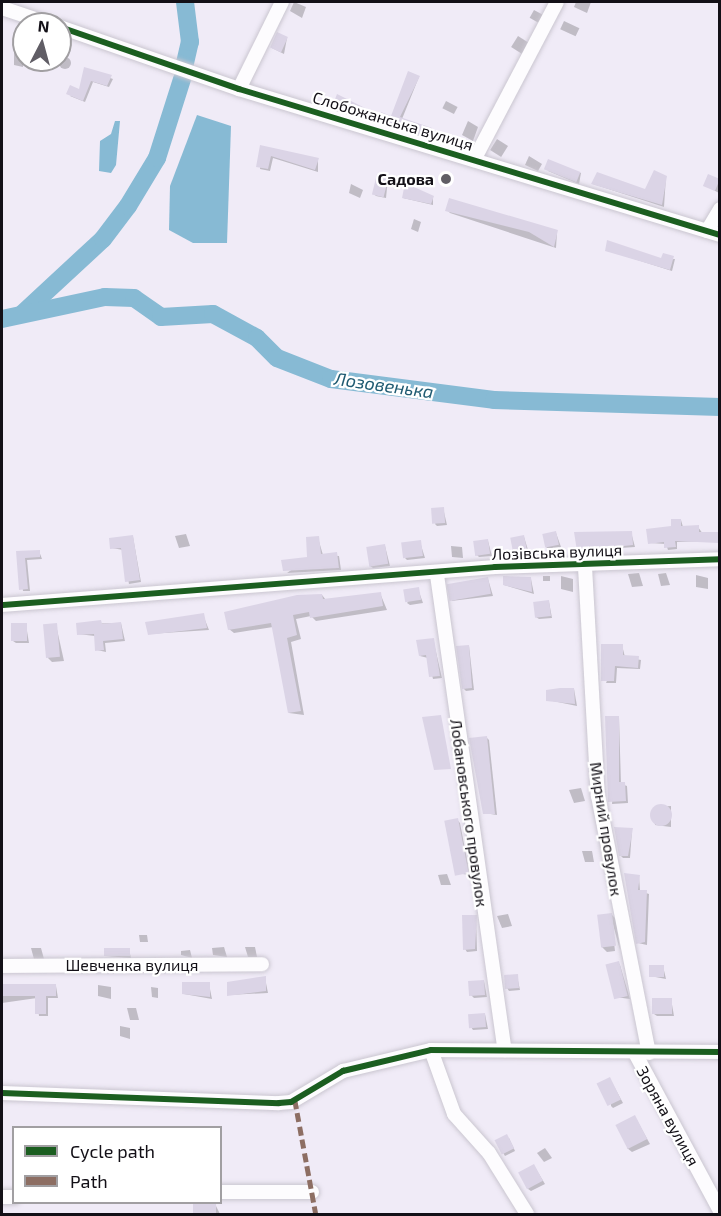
<!DOCTYPE html>
<html>
<head>
<meta charset="utf-8">
<style>
  body { margin:0 }
  #map { position:relative; width:721px; height:1216px; overflow:hidden; background:#f0ebf7; font-family:"Exo 2",sans-serif }
  div>[style] { position:absolute }
  [style*='--x'] { left:calc(var(--x)*1px); top:calc(var(--y)*1px); width:calc(var(--w)*1px); rotate:calc(var(--a)*1deg) }
  .water>* { inset:0; background:#87bad4 }
  .shadow>* { inset:0; background:#0003; transform-origin:0 0 }
  .round { border-radius:50% }
  .river>* { height:18px; margin:-9px; padding:0 9px; transform-origin:9px; border-radius:9px; background:#87bad4 }
  .building>* { inset:0; background:#dbd4e6; transform-origin:0 0 }
  .roads { filter:drop-shadow(0 0 2px #cac6d0) drop-shadow(0 0 2px #cac6d0) }
  .minor>* { height:14px; margin:-7px; padding:0 7px; transform-origin:7px; border-radius:7px; background:#fdfcfe }
  .quiet>* { height:4.5px; margin-top:-2.25px; transform-origin:0; background:repeating-linear-gradient(90deg,#8d6e63 0 9px,transparent 0 13.5px) }
  .cycleway>* { height:6px; margin:-3px; padding:0 3px; transform-origin:3px; border-radius:3px; background:#1b5e20 }
  .dots>* { width:16px; height:16px; translate:-50% -50%; box-sizing:border-box; border:3px solid #fff; border-radius:50% }
  span { translate:-50% -50%; white-space:nowrap; text-align:center; line-height:1.15; -webkit-text-stroke:4.5px #fff; paint-order:stroke }
  .street-label { font-size:16px; color:#131017 }
  .poi-label { font-size:16px; color:#131017; font-weight:700 }
  .right { translate:-100% -50%; text-align:right }
  .water-label { font-size:18px; color:#205b72; font-style:italic }
  .frame { position:absolute; inset:0; border:3px solid #131017; pointer-events:none }
  .legend { position:absolute; left:12px; top:1126px; width:210px; height:78px; box-sizing:border-box; background:#fff; border:2px solid #a19fa2; margin:0; padding:8px 10px; list-style:none; font-size:18px; color:#131017 }
  .legend li { display:flex; align-items:center; gap:12px; height:30px }
  .legend b { width:30px; border:2px solid #a19fa2 }
  .north { position:absolute; left:12px; top:12px; width:60px; height:60px; box-sizing:border-box; background:#fff; border:2px solid #a19fa2; border-radius:50%; rotate:6deg; font-size:16px; font-weight:700; line-height:24px; text-align:center; color:#131017 }
  .north::after { content:''; display:block; margin:auto; width:21px; height:27px; background:#605d65; clip-path:polygon(50% 0,100% 100%,50% 72%,0 100%) }
</style>
</head>
<body>
<div id="map">
  <div class="water">
    <i style="clip-path:polygon(197px 115px,231px 126px,227px 243px,193px 243px,169px 230px,170px 186px)"></i>
    <i style="clip-path:polygon(115px 121px,120px 121px,116px 165px,111px 173px,99px 171px,100px 141px,111px 134px)"></i>
  </div>
  <div class="shadow">
    <i style="clip-path:polygon(294px 2px,306px 7px,302px 18px,290px 11px)"></i>
    <i style="clip-path:polygon(576px 2px,591px 2px,587px 13px,574px 7px)"></i>
    <i style="left:534px;top:10px;width:10px;height:9px;rotate:29deg"></i>
    <i style="left:564px;top:21px;width:17px;height:9px;rotate:25deg"></i>
    <i style="left:518px;top:36px;width:13px;height:13px;rotate:32deg"></i>
    <i style="clip-path:polygon(287px 38px,284px 54px,272px 48px)"></i>
    <i style="clip-path:polygon(14px 52px,23px 54px,23px 67px,14px 65px)"></i>
    <i class="round" style="left:59px;top:57px;width:12px;height:12px"></i>
    <i style="clip-path:polygon(85px 69px,113px 79px,109px 87px,93px 82px,85px 102px,70px 96px,80px 91px)"></i>
    <i style="clip-path:polygon(419px 77px,402px 119px,431px 129px,431px 138px,379px 120px,392px 118px)"></i>
    <i style="left:446px;top:101px;width:13px;height:8px;rotate:27deg"></i>
    <i style="clip-path:polygon(334px 106px,368px 111px,371px 114px,368px 120px)"></i>
    <i style="clip-path:polygon(468px 121px,478px 127px,473px 141px,462px 135px)"></i>
    <i style="left:497px;top:139px;width:13px;height:13px;rotate:32deg"></i>
    <i style="clip-path:polygon(262px 147px,318px 160px,318px 172px,273px 158px,270px 171px,260px 169px)"></i>
    <i style="clip-path:polygon(529px 156px,542px 164px,538px 171px,525px 165px)"></i>
    <i style="clip-path:polygon(549px 161px,581px 173px,579px 184px,548px 171px)"></i>
    <i style="clip-path:polygon(666px 177px,664px 207px,593px 184px,646px 191px)"></i>
    <i style="clip-path:polygon(388px 178px,386px 198px,376px 196px,374px 194px)"></i>
    <i style="clip-path:polygon(720px 181px,719px 193px,704px 185px)"></i>
    <i style="clip-path:polygon(351px 184px,363px 190px,360px 198px,349px 193px)"></i>
    <i style="clip-path:polygon(433px 197px,433px 205px,403px 198px)"></i>
    <i style="clip-path:polygon(447px 210px,557px 232px,556px 248px,450px 213px)"></i>
    <i style="clip-path:polygon(414px 219px,421px 222px,418px 232px,411px 229px)"></i>
    <i style="clip-path:polygon(606px 250px,662px 260px,675px 259px,672px 271px)"></i>
    <i style="clip-path:polygon(443px 508px,447px 525px,437px 526px,435px 524px)"></i>
    <i style="clip-path:polygon(681px 520px,683px 527px,698px 527px,708px 541px,677px 542px,677px 549px,668px 550px,666px 544px,650px 543px)"></i>
    <i style="clip-path:polygon(631px 532px,635px 547px,578px 551px)"></i>
    <i style="clip-path:polygon(556px 533px,561px 547px,548px 549px,546px 547px)"></i>
    <i style="clip-path:polygon(186px 534px,190px 546px,179px 548px,175px 536px)"></i>
    <i style="clip-path:polygon(133px 537px,141px 582px,129px 584px,123px 550px,112px 548px)"></i>
    <i style="clip-path:polygon(524px 537px,529px 553px,517px 556px,515px 553px)"></i>
    <i style="clip-path:polygon(318px 538px,323px 555px,339px 556px,341px 570px,287px 573px,308px 558px)"></i>
    <i style="clip-path:polygon(488px 541px,492px 556px,479px 557px,477px 555px)"></i>
    <i style="clip-path:polygon(420px 542px,425px 558px,407px 560px,404px 557px)"></i>
    <i style="clip-path:polygon(385px 546px,390px 566px,373px 568px,370px 566px)"></i>
    <i style="clip-path:polygon(451px 546px,462px 547px,463px 558px,452px 557px)"></i>
    <i style="clip-path:polygon(39px 551px,42px 559px,27px 560px,30px 591px,23px 591px,18px 553px)"></i>
    <i style="clip-path:polygon(639px 573px,643px 586px,632px 587px,628px 574px)"></i>
    <i style="clip-path:polygon(666px 573px,670px 585px,661px 586px,658px 574px)"></i>
    <i style="clip-path:polygon(696px 575px,708px 578px,708px 589px,696px 587px)"></i>
    <i style="left:543px;top:576px;width:7px;height:5px"></i>
    <i style="clip-path:polygon(561px 576px,573px 579px,573px 592px,561px 589px)"></i>
    <i style="clip-path:polygon(488px 579px,493px 596px,451px 601px)"></i>
    <i style="clip-path:polygon(531px 579px,534px 594px,504px 585px)"></i>
    <i style="clip-path:polygon(418px 589px,423px 603px,410px 605px,407px 603px)"></i>
    <i style="clip-path:polygon(380px 593px,387px 610px,316px 621px,311px 616px,296px 619px,301px 639px,291px 642px,304px 715px,289px 713px,273px 627px,234px 633px,229px 629px,322px 595px,326px 600px)"></i>
    <i style="clip-path:polygon(549px 602px,552px 618px,539px 619px,536px 617px)"></i>
    <i style="clip-path:polygon(203px 615px,209px 630px,149px 634px)"></i>
    <i style="clip-path:polygon(121px 623px,125px 641px,105px 643px,106px 652px,97px 650px,95px 636px,78px 634px,78px 624px)"></i>
    <i style="clip-path:polygon(26px 625px,29px 643px,16px 643px,13px 641px)"></i>
    <i style="clip-path:polygon(56px 625px,64px 661px,52px 662px,48px 658px)"></i>
    <i style="clip-path:polygon(433px 639px,442px 678px,433px 679px,428px 658px,420px 656px)"></i>
    <i style="clip-path:polygon(622px 645px,625px 657px,641px 660px,640px 669px,617px 668px,616px 683px,606px 683px)"></i>
    <i style="clip-path:polygon(469px 646px,474px 690px,466px 691px,464px 689px)"></i>
    <i style="clip-path:polygon(574px 689px,577px 706px,548px 700px)"></i>
    <i style="clip-path:polygon(619px 717px,621px 784px,627px 786px,628px 803px,612px 804px)"></i>
    <i style="clip-path:polygon(487px 738px,489px 740px,497px 815px,484px 813px)"></i>
    <i style="clip-path:polygon(581px 788px,585px 801px,574px 803px,569px 790px)"></i>
    <i style="clip-path:polygon(671px 806px,671px 827px,655px 825px,654px 807px)"></i>
    <i style="clip-path:polygon(457px 820px,460px 823px,470px 875px,455px 873px)"></i>
    <i style="clip-path:polygon(632px 830px,630px 858px,623px 858px,620px 855px)"></i>
    <i style="clip-path:polygon(582px 851px,592px 851px,594px 862px,585px 862px)"></i>
    <i style="clip-path:polygon(447px 874px,451px 885px,441px 885px,438px 875px)"></i>
    <i style="clip-path:polygon(626px 875px,639px 876px,640px 891px,649px 894px,647px 945px,638px 943px)"></i>
    <i style="clip-path:polygon(508px 914px,512px 926px,502px 928px,497px 916px)"></i>
    <i style="clip-path:polygon(612px 915px,616px 919px,620px 950px,611px 917px,615px 951px,607px 952px,602px 947px)"></i>
    <i style="clip-path:polygon(476px 916px,477px 951px,467px 952px,465px 949px)"></i>
    <i style="clip-path:polygon(139px 935px,147px 935px,148px 942px,140px 942px)"></i>
    <i style="clip-path:polygon(224px 947px,227px 957px,213px 955px,212px 948px)"></i>
    <i style="clip-path:polygon(245px 947px,255px 947px,257px 957px,248px 957px)"></i>
    <i style="clip-path:polygon(31px 948px,41px 948px,44px 959px,34px 959px)"></i>
    <i style="clip-path:polygon(129px 950px,131px 958px,105px 956px)"></i>
    <i style="clip-path:polygon(190px 950px,192px 958px,181px 955px,181px 951px)"></i>
    <i style="clip-path:polygon(618px 962px,620px 965px,630px 999px,615px 997px)"></i>
    <i style="clip-path:polygon(663px 966px,666px 979px,650px 976px)"></i>
    <i style="clip-path:polygon(517px 976px,520px 990px,509px 991px,507px 988px)"></i>
    <i style="clip-path:polygon(265px 978px,268px 993px,229px 995px)"></i>
    <i style="clip-path:polygon(484px 981px,487px 997px,474px 998px,471px 995px)"></i>
    <i style="clip-path:polygon(2px 984px,56px 986px,58px 998px,48px 998px,48px 1016px,39px 1016px,37px 998px,2px 1003px)"></i>
    <i style="clip-path:polygon(209px 984px,212px 999px,184px 994px)"></i>
    <i style="clip-path:polygon(98px 985px,111px 987px,111px 999px,98px 996px)"></i>
    <i style="clip-path:polygon(151px 987px,158px 988px,158px 998px,152px 997px)"></i>
    <i style="clip-path:polygon(671px 999px,674px 1016px,657px 1016px,654px 1014px)"></i>
    <i style="clip-path:polygon(127px 1008px,136px 1008px,139px 1020px,130px 1020px)"></i>
    <i style="clip-path:polygon(485px 1014px,488px 1029px,473px 1030px,471px 1027px)"></i>
    <i style="clip-path:polygon(120px 1026px,130px 1028px,130px 1039px,120px 1036px)"></i>
    <i style="clip-path:polygon(610px 1079px,623px 1103px,613px 1108px,611px 1106px)"></i>
    <i style="clip-path:polygon(635px 1117px,650px 1144px,632px 1152px,627px 1148px)"></i>
    <i style="clip-path:polygon(509px 1138px,515px 1151px,505px 1156px,496px 1141px)"></i>
    <i style="clip-path:polygon(545px 1148px,552px 1158px,544px 1162px,537px 1153px)"></i>
    <i style="clip-path:polygon(536px 1169px,545px 1184px,531px 1191px,528px 1189px)"></i>
    <i style="clip-path:polygon(215px 1204px,220px 1214px,194px 1214px)"></i>
  </div>
  <div class="river">
    <i style="--x:185;--y:63;--w:22;--a:-77"></i>
    <i style="--x:190;--y:42;--w:40;--a:-97.1"></i>
    <i style="--x:22;--y:314;--w:110;--a:-42.8"></i>
    <i style="--x:103;--y:239;--w:41;--a:-52.9"></i>
    <i style="--x:128;--y:206;--w:56;--a:-58.9"></i>
    <i style="--x:157;--y:158;--w:83;--a:-72.4"></i>
    <i style="--x:2;--y:319;--w:105;--a:-12.1"></i>
    <i style="--x:105;--y:297;--w:29;--a:2"></i>
    <i style="--x:134;--y:298;--w:33;--a:35"></i>
    <i style="--x:161;--y:317;--w:52;--a:-3.3"></i>
    <i style="--x:213;--y:314;--w:50;--a:28.6"></i>
    <i style="--x:257;--y:338;--w:28;--a:45"></i>
    <i style="--x:277;--y:358;--w:58;--a:21.3"></i>
    <i style="--x:331;--y:379;--w:164;--a:7.3"></i>
    <i style="--x:494;--y:400;--w:226;--a:1.8"></i>
  </div>
  <div class="building">
    <i style="left:277px;top:32px;width:12px;height:17px;rotate:24deg"></i>
    <i style="clip-path:polygon(84px 67px,112px 75px,107px 86px,91px 81px,83px 101px,66px 94px,70px 85px,79px 89px)"></i>
    <i style="clip-path:polygon(408px 71px,420px 76px,400px 117px,432px 128px,428px 137px,377px 121px,381px 112px,391px 116px)"></i>
    <i style="clip-path:polygon(337px 94px,369px 110px,366px 118px,332px 107px)"></i>
    <i style="clip-path:polygon(260px 145px,319px 158px,315px 170px,271px 156px,268px 169px,256px 167px)"></i>
    <i style="left:548px;top:159px;width:35px;height:11px;rotate:22deg"></i>
    <i style="clip-path:polygon(654px 170px,667px 176px,662px 205px,591px 184px,597px 172px,645px 189px)"></i>
    <i style="left:377px;top:174px;width:12px;height:21px;rotate:14deg"></i>
    <i style="left:708px;top:174px;width:13px;height:13px;rotate:23deg"></i>
    <i style="clip-path:polygon(405px 183px,434px 196px,431px 204px,402px 198px)"></i>
    <i style="clip-path:polygon(449px 198px,558px 230px,554px 247px,529px 232px,445px 211px)"></i>
    <i style="clip-path:polygon(607px 240px,661px 258px,663px 253px,674px 256px,670px 270px,605px 251px)"></i>
    <i style="left:444px;top:507px;width:16px;height:13px;rotate:86deg"></i>
    <i style="clip-path:polygon(671px 519px,681px 519px,681px 526px,699px 525px,699px 532px,719px 532px,719px 543px,675px 541px,676px 547px,664px 548px,664px 542px,648px 544px,646px 529px,671px 526px)"></i>
    <i style="left:556px;top:531px;width:14px;height:14px;rotate:78deg"></i>
    <i style="clip-path:polygon(632px 531px,633px 545px,577px 551px,574px 532px)"></i>
    <i style="clip-path:polygon(133px 535px,140px 580px,125px 582px,121px 548px,110px 549px,109px 538px)"></i>
    <i style="left:524px;top:535px;width:16px;height:14px;rotate:79deg"></i>
    <i style="clip-path:polygon(319px 536px,321px 554px,337px 552px,339px 568px,283px 571px,281px 560px,307px 557px,306px 537px)"></i>
    <i style="left:488px;top:539px;width:15px;height:15px;rotate:82deg"></i>
    <i style="left:421px;top:540px;width:16px;height:20px;rotate:83deg"></i>
    <i style="left:385px;top:544px;width:20px;height:19px;rotate:81deg"></i>
    <i style="clip-path:polygon(40px 550px,40px 557px,25px 558px,28px 589px,19px 590px,16px 551px)"></i>
    <i style="clip-path:polygon(503px 576px,531px 577px,532px 592px,503px 585px)"></i>
    <i style="left:488px;top:577px;width:17px;height:42px;rotate:80deg"></i>
    <i style="left:419px;top:587px;width:13px;height:16px;rotate:81deg"></i>
    <i style="clip-path:polygon(381px 592px,383px 606px,310px 618px,309px 612px,293px 615px,297px 635px,287px 638px,301px 711px,288px 713px,271px 623px,228px 630px,224px 612px,297px 595px,322px 594px,323px 599px)"></i>
    <i style="left:549px;top:600px;width:16px;height:16px;rotate:83deg"></i>
    <i style="clip-path:polygon(204px 613px,207px 628px,148px 635px,145px 622px)"></i>
    <i style="clip-path:polygon(101px 620px,102px 624px,121px 622px,123px 639px,103px 641px,104px 650px,95px 651px,94px 634px,77px 635px,76px 623px)"></i>
    <i style="left:27px;top:623px;width:18px;height:16px;rotate:90deg"></i>
    <i style="left:57px;top:623px;width:34px;height:14px;rotate:85deg"></i>
    <i style="clip-path:polygon(434px 638px,440px 676px,429px 677px,426px 655px,419px 656px,416px 640px)"></i>
    <i style="clip-path:polygon(601px 644px,623px 644px,623px 655px,639px 656px,638px 668px,615px 666px,614px 681px,601px 681px)"></i>
    <i style="clip-path:polygon(469px 645px,472px 688px,462px 689px,456px 646px)"></i>
    <i style="clip-path:polygon(560px 688px,574px 688px,575px 704px,546px 701px,546px 690px)"></i>
    <i style="clip-path:polygon(441px 715px,451px 769px,434px 770px,422px 717px)"></i>
    <i style="clip-path:polygon(605px 716px,619px 716px,619px 782px,625px 782px,626px 801px,608px 802px)"></i>
    <i style="clip-path:polygon(487px 736px,495px 814px,483px 814px,469px 738px)"></i>
    <i class="round" style="left:650px;top:804px;width:22px;height:22px"></i>
    <i style="left:458px;top:818px;width:56px;height:14px;rotate:79deg"></i>
    <i style="clip-path:polygon(614px 827px,633px 828px,628px 856px,619px 856px)"></i>
    <i style="clip-path:polygon(624px 873px,640px 875px,638px 890px,647px 890px,645px 942px,636px 944px)"></i>
    <i style="left:612px;top:913px;width:33px;height:15px;rotate:83deg"></i>
    <i style="clip-path:polygon(462px 915px,477px 915px,475px 949px,463px 950px)"></i>
    <i style="left:104px;top:948px;width:26px;height:8px"></i>
    <i style="left:619px;top:961px;width:36px;height:14px;rotate:76deg"></i>
    <i style="left:649px;top:965px;width:15px;height:12px"></i>
    <i style="left:518px;top:974px;width:14px;height:14px;rotate:86deg"></i>
    <i style="clip-path:polygon(266px 976px,266px 991px,227px 996px,227px 982px)"></i>
    <i style="left:484px;top:980px;width:15px;height:16px;rotate:86deg"></i>
    <i style="clip-path:polygon(182px 982px,210px 982px,210px 997px,182px 994px)"></i>
    <i style="clip-path:polygon(2px 984px,56px 984px,56px 996px,46px 996px,46px 1014px,35px 1014px,35px 996px,2px 996px)"></i>
    <i style="left:652px;top:998px;width:20px;height:16px"></i>
    <i style="left:485px;top:1013px;width:14px;height:17px;rotate:86deg"></i>
    <i style="left:610px;top:1077px;width:25px;height:15px;rotate:64deg"></i>
    <i style="left:635px;top:1115px;width:27px;height:22px;rotate:63deg"></i>
    <i style="left:507px;top:1134px;width:16px;height:14px;rotate:63deg"></i>
    <i style="left:534px;top:1164px;width:19px;height:18px;rotate:62deg"></i>
    <i style="left:193px;top:1203px;width:23px;height:12px"></i>
  </div>
  <div class="roads">
    <div class="minor">
      <i style="--x:2;--y:8;--w:51;--a:18.4"></i>
      <i style="--x:60;--y:27;--w:189;--a:19.1"></i>
      <i style="--x:239;--y:89;--w:503;--a:16.88"></i>
      <i style="--x:239;--y:89;--w:97;--a:-63.7"></i>
      <i style="--x:474;--y:160;--w:178;--a:-62.3"></i>
      <i style="--x:707;--y:231;--w:26;--a:-59"></i>
      <i style="--x:585;--y:567;--w:229;--a:86.8"></i>
      <i style="--x:598;--y:796;--w:262;--a:78.8"></i>
      <i style="--x:437;--y:575;--w:480;--a:81.9"></i>
      <i style="--x:2;--y:605;--w:494;--a:-4.4"></i>
      <i style="--x:495;--y:567;--w:225;--a:-2"></i>
      <i style="--x:2;--y:966;--w:260;--a:-0.4"></i>
      <i style="--x:431;--y:1050;--w:68;--a:70.2"></i>
      <i style="--x:454;--y:1114;--w:52;--a:48.1"></i>
      <i style="--x:489;--y:1153;--w:72;--a:58.1"></i>
      <i style="--x:635;--y:1053;--w:179;--a:61.7"></i>
      <i style="--x:2;--y:1093;--w:277;--a:2.1"></i>
      <i style="--x:279;--y:1103;--w:12;--a:-5"></i>
      <i style="--x:291;--y:1102;--w:61;--a:-30.8"></i>
      <i style="--x:343;--y:1071;--w:90;--a:-13.4"></i>
      <i style="--x:431;--y:1050;--w:289;--a:0.4"></i>
      <i style="--x:220;--y:1192;--w:92;--a:0"></i>
      <i style="--x:2;--y:1197;--w:12;--a:0"></i>
    </div>
  </div>
  <div class="quiet">
    <i style="--x:295;--y:1100;--w:116;--a:79.6"></i>
  </div>
  <div class="cycleway">
    <i style="--x:60;--y:27;--w:189;--a:19.1"></i>
    <i style="--x:239;--y:89;--w:503;--a:16.88"></i>
    <i style="--x:2;--y:605;--w:494;--a:-4.4"></i>
    <i style="--x:495;--y:567;--w:225;--a:-2"></i>
    <i style="--x:2;--y:1093;--w:277;--a:2.1"></i>
    <i style="--x:279;--y:1103;--w:12;--a:-5"></i>
    <i style="--x:291;--y:1102;--w:61;--a:-30.8"></i>
    <i style="--x:343;--y:1071;--w:90;--a:-13.4"></i>
    <i style="--x:431;--y:1050;--w:289;--a:0.4"></i>
  </div>
  <div class="dots">
    <i style="left:446px;top:179px;background:#605d65"></i>
  </div>
  <div class="street-label">
    <span style="left:393px;top:121px;rotate:17deg">Слобожанська вулиця</span>
    <span style="left:557px;top:552px;rotate:-2deg">Лозівська вулиця</span>
    <span style="left:469px;top:813px;rotate:82deg">Лобановського провулок</span>
    <span style="left:606px;top:829px;rotate:81deg">Мирний провулок</span>
    <span style="left:132px;top:965px">Шевченка вулиця</span>
    <span style="left:668px;top:1116px;rotate:61deg">Зоряна вулиця</span>
  </div>
  <div class="poi-label">
    <span class="right" style="left:434px;top:179px">Садова</span>
  </div>
  <div class="water-label">
    <span style="left:384px;top:385px;rotate:8deg">Лозовенька</span>
  </div>
  <div class="frame"></div>
  <ul class="legend">
  <li><b style="height:8px;background:#1b5e20"></b>Cycle path</li>
  <li><b style="height:8px;background:#8d6e63"></b>Path</li>
  </ul>
  <div class="north">N</div>
</div>
</body>
</html>
